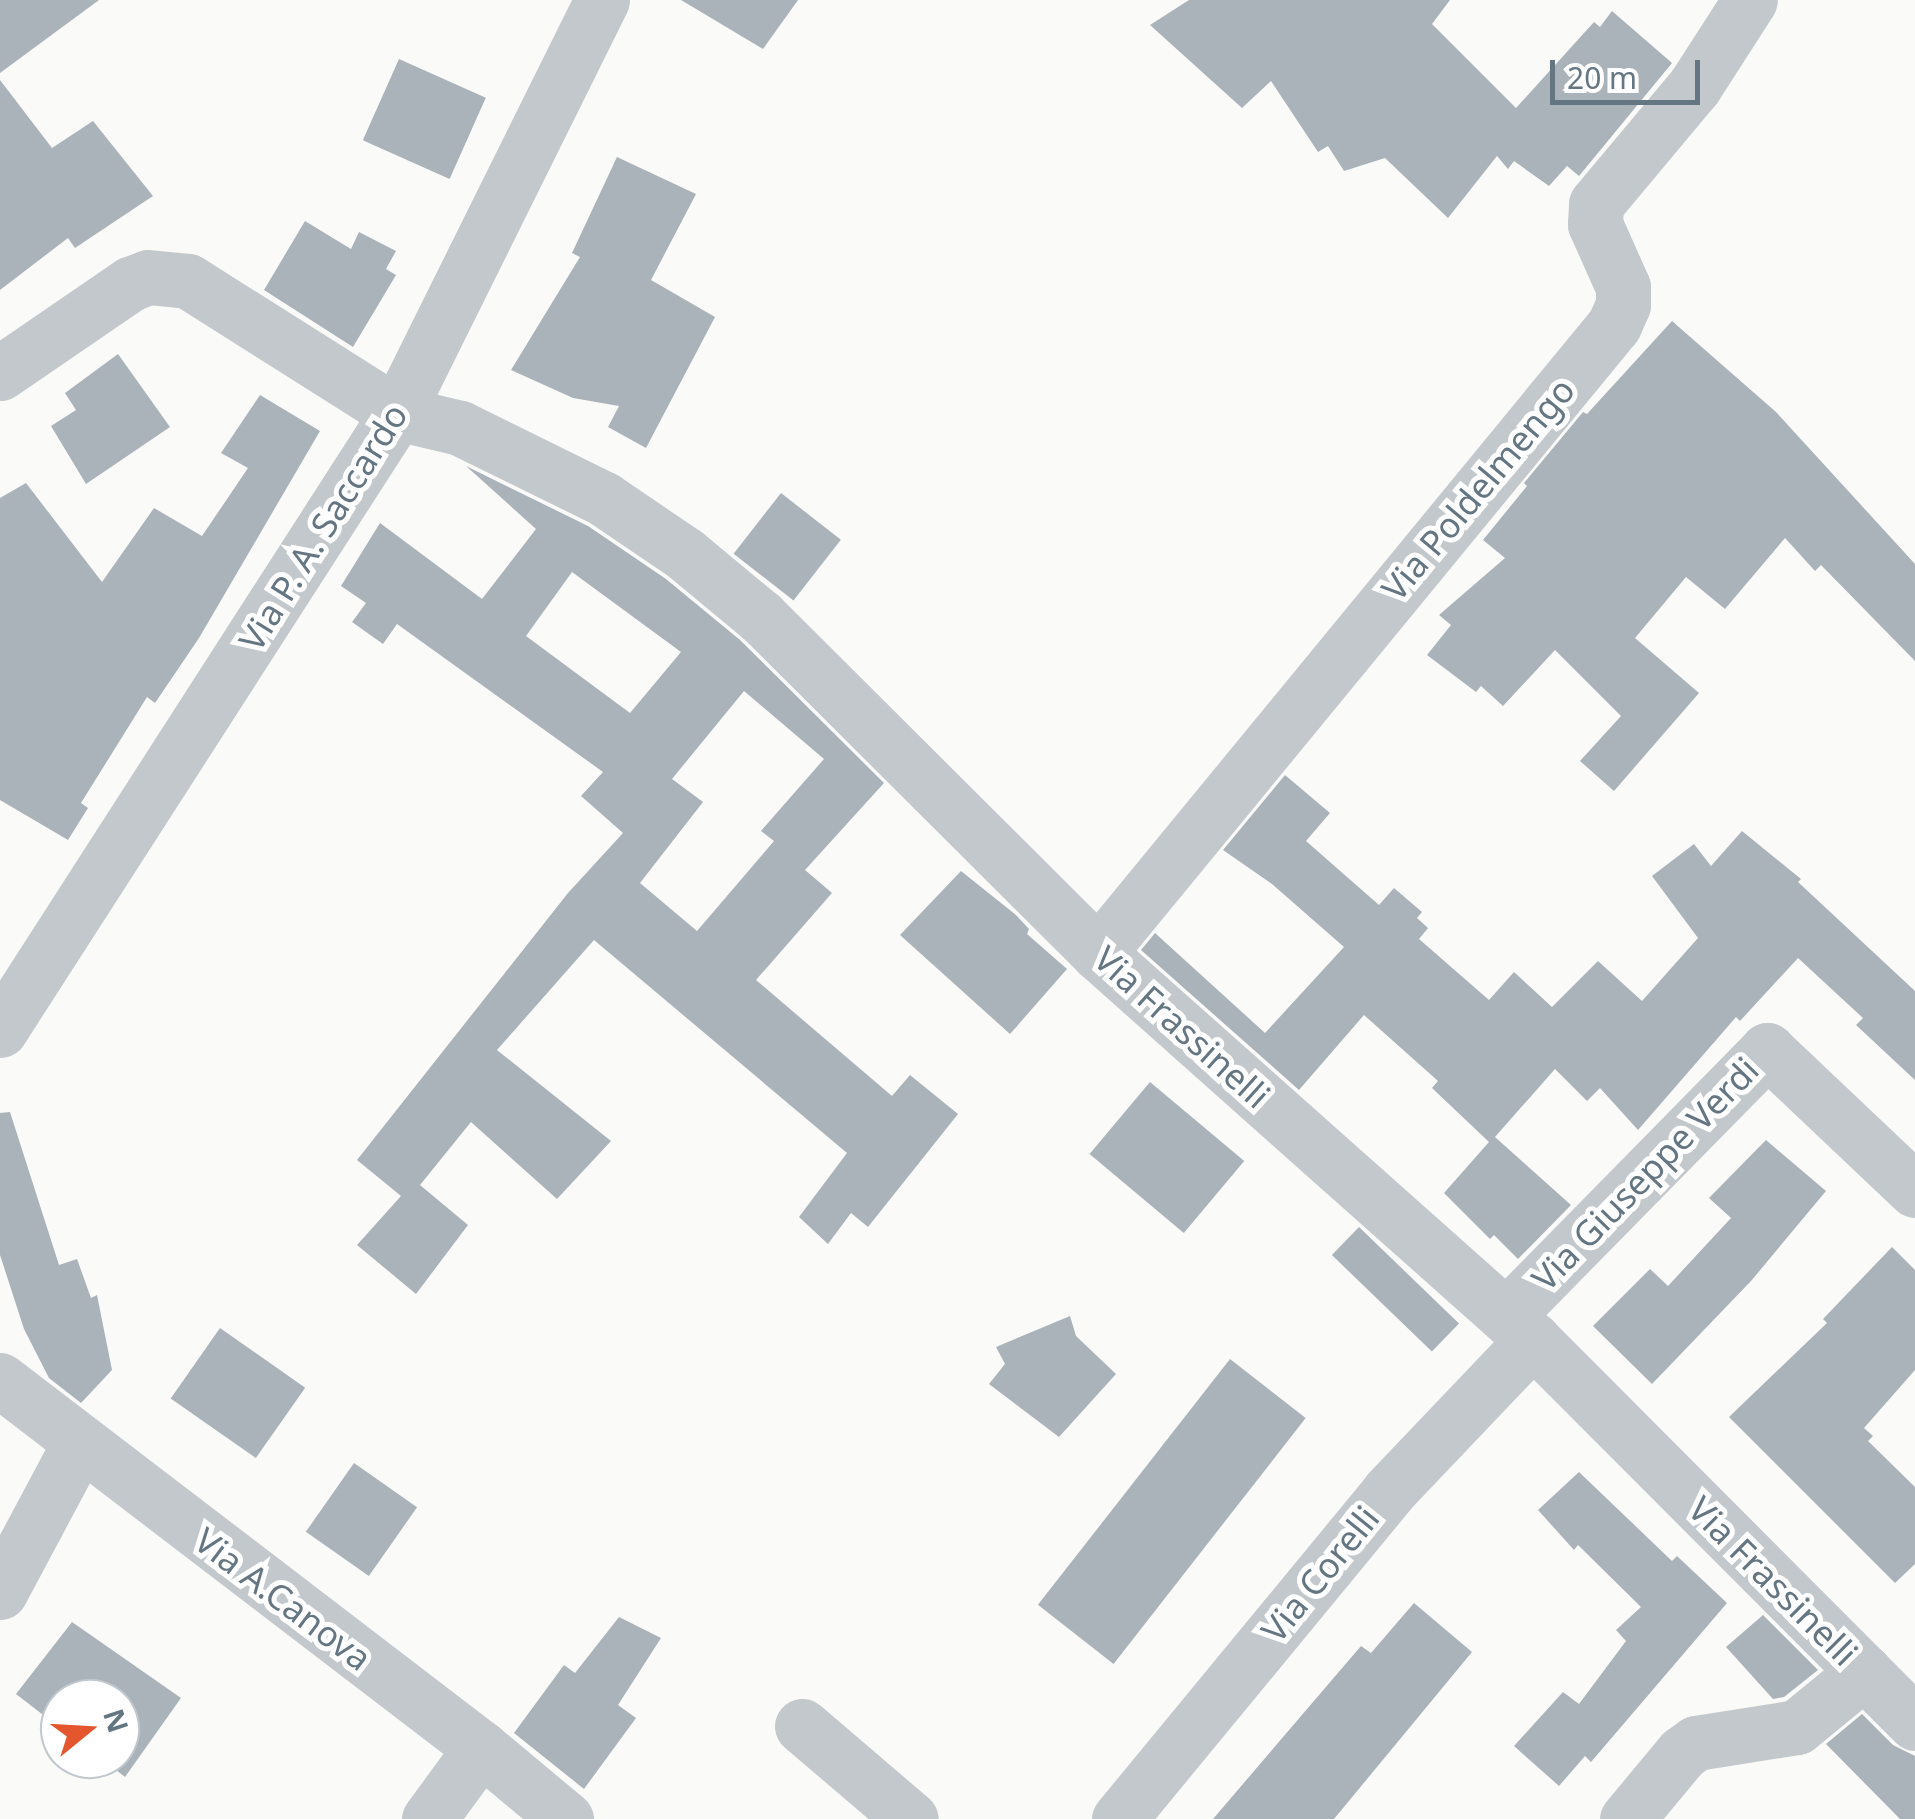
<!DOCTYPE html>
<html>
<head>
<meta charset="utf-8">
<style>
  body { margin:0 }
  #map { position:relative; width:1915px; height:1819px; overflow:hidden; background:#fafaf8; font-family:"Noto Sans",sans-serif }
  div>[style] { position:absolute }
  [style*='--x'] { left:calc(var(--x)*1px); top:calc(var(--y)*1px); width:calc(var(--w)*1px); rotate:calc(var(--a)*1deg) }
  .building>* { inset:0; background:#aab3b9; transform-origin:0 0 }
  .minor>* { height:55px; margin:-27.5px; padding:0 27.5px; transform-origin:27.5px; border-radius:27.5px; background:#c3c8cc }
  span { translate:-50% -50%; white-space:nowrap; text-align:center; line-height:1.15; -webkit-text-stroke:10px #fff; paint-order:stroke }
  .street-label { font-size:35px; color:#657683 }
  .north { position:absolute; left:40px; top:1679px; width:100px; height:100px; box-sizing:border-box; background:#fff; border:2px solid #c1c8cd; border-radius:50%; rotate:72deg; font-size:28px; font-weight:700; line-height:40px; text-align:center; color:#657683 }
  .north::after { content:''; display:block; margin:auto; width:35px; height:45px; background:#e4572e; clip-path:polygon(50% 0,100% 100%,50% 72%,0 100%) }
  .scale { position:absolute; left:1550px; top:60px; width:150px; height:45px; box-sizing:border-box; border:5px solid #657683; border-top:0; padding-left:12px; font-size:30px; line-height:35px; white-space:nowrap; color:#657683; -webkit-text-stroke:8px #fff; paint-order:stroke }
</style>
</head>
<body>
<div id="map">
  <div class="building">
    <i style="clip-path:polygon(0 0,99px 0,0 73px)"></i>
    <i style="clip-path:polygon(681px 0,798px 0,763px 49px)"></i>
    <i style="clip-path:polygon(1189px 0,1450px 0,1432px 24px,1516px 108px,1594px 22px,1600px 27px,1612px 11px,1672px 63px,1579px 176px,1567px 166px,1549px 186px,1514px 161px,1508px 169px,1497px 156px,1448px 218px,1385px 158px,1344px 171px,1328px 146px,1318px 152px,1271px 81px,1242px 108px,1150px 25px)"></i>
    <i style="left:399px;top:59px;width:95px;height:89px;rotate:24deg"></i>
    <i style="clip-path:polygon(0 80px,52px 148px,93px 121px,153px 196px,75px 248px,68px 238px,0 290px)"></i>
    <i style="clip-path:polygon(617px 157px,696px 194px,651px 280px,715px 317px,646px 448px,608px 427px,619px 406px,573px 398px,511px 370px,580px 257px,572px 253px)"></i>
    <i style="clip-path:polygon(305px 221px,351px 249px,359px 232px,396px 251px,386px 269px,396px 275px,353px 347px,264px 290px)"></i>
    <i style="clip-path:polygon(1672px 321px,1776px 412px,1915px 564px,1915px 661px,1821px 565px,1815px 571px,1785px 538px,1725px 609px,1686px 577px,1635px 638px,1699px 693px,1614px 791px,1580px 761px,1621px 716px,1555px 650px,1503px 706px,1481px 686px,1476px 692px,1427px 655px,1451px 625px,1439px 615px,1505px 558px,1483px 540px,1527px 486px,1524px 483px,1583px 412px,1587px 414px)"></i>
    <i style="clip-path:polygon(118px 354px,170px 427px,86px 484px,51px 426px,76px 410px,65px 393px)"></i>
    <i style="clip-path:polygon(260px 395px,320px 431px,199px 638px,155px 703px,147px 697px,81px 803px,88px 808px,68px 840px,0 800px,0 498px,26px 483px,102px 582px,154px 508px,202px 536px,248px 468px,221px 453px)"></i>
    <i style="clip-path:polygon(evenodd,466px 466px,588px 526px,666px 579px,740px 640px,884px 783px,805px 870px,832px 893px,756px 980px,892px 1096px,910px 1075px,958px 1114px,868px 1227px,851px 1213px,828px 1244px,799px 1217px,847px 1153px,594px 940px,497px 1050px,611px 1141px,557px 1199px,471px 1122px,420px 1185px,468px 1225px,416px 1294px,357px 1245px,401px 1196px,357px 1160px,568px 893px,623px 833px,581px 796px,603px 772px,397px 624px,383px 644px,352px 622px,366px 603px,341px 586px,380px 523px,482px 599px,536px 529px,466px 466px,572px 572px,681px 652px,630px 713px,526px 636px,572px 572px,466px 466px,744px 691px,824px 759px,761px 831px,774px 841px,697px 931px,640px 883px,703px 802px,672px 779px,744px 691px)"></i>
    <i style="left:781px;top:493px;width:76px;height:77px;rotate:38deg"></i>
    <i style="clip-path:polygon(1285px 775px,1330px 813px,1306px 841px,1379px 905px,1394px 888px,1422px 912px,1417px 918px,1428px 928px,1419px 939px,1489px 1000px,1514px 972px,1552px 1007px,1598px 961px,1642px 1001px,1698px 938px,1652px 876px,1694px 844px,1711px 866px,1742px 831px,1801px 879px,1798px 882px,1915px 991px,1915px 1080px,1856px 1025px,1863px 1018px,1798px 958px,1740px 1021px,1736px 1017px,1638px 1130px,1600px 1088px,1587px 1101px,1555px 1069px,1495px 1137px,1571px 1205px,1518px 1259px,1494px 1235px,1490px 1239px,1444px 1193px,1489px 1142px,1432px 1088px,1438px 1081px,1364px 1015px,1299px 1090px,1141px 950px,1155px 933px,1265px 1033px,1344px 947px,1272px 884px,1223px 850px)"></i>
    <i style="clip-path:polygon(961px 871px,1016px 915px,1029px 929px,1027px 934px,1067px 969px,1010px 1034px,900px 935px)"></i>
    <i style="left:1150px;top:1082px;width:123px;height:94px;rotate:40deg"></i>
    <i style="clip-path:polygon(10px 1112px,59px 1265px,77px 1259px,91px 1298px,97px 1295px,112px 1370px,81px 1403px,49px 1378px,24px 1329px,0 1255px,0 1113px)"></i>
    <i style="clip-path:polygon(1766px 1140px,1826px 1191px,1751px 1281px,1652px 1384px,1593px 1326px,1650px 1269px,1668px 1286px,1731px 1218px,1709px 1198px)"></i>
    <i style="left:1359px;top:1227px;width:139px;height:39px;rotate:44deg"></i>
    <i style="clip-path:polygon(1892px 1247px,1915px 1270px,1915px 1370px,1864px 1428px,1873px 1436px,1868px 1441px,1915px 1487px,1915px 1564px,1895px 1583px,1729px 1417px,1827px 1323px,1823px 1319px)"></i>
    <i style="clip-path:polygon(1070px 1316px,1076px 1336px,1116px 1374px,1059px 1437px,989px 1384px,1005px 1364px,996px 1347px)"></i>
    <i style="left:220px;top:1328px;width:104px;height:86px;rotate:35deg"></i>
    <i style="left:1230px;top:1359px;width:96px;height:312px;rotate:38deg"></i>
    <i style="left:354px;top:1463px;width:77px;height:84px;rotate:35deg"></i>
    <i style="clip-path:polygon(1579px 1472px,1672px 1561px,1677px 1556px,1727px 1603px,1591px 1762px,1585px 1756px,1559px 1786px,1514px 1746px,1563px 1692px,1579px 1704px,1626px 1641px,1616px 1630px,1641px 1607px,1578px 1545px,1574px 1550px,1538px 1510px)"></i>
    <i style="clip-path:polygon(1414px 1603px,1472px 1652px,1334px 1819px,1213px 1819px,1361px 1646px,1371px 1653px)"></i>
    <i style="clip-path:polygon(1763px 1615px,1818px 1670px,1784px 1697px,1773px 1699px,1726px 1647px)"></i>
    <i style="clip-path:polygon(619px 1617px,661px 1638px,618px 1705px,636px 1718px,584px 1789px,514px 1733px,564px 1665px,575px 1673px)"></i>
    <i style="clip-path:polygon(72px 1622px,181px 1698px,125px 1777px,102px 1759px,120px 1759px,120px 1699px,60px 1699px,60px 1728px,16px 1694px)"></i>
    <i style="clip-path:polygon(1862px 1714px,1893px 1745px,1915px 1756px,1915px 1819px,1900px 1819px,1826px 1744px)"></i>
  </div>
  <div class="minor">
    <i style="--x:0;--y:373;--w:158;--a:-34.4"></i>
    <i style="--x:130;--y:284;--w:19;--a:-21"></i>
    <i style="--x:148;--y:277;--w:40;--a:5.7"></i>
    <i style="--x:188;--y:281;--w:247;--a:32.3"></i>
    <i style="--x:397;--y:413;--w:65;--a:13.4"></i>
    <i style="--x:460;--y:428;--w:161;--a:26.2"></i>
    <i style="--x:604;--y:499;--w:98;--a:34.2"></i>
    <i style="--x:685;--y:554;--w:99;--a:39.7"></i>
    <i style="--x:761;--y:617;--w:476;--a:44.9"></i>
    <i style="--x:1098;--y:953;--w:582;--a:41.66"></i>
    <i style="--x:1533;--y:1340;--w:541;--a:45.07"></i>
    <i style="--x:1098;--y:953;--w:813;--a:-50.59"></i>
    <i style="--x:1614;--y:325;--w:22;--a:-66"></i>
    <i style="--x:1623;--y:305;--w:18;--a:-90"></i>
    <i style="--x:1623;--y:287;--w:69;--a:-114"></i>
    <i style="--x:1595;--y:224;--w:20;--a:-87"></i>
    <i style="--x:1596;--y:204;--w:153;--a:-50.1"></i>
    <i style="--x:1694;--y:87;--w:103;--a:-57.2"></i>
    <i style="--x:0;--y:1030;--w:734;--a:-57.24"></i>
    <i style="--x:397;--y:413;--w:461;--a:-63.6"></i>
    <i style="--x:1506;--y:1316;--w:373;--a:-45.5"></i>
    <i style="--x:1767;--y:1050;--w:204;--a:43.4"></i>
    <i style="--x:0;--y:1380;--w:606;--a:37.42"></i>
    <i style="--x:481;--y:1748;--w:111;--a:39.9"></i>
    <i style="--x:0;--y:1592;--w:168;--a:-61.9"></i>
    <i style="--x:802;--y:1726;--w:143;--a:40.5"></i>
    <i style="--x:429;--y:1819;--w:88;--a:-53.8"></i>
    <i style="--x:1119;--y:1819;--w:425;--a:-50.5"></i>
    <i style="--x:1389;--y:1491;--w:209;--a:-46.4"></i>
    <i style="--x:1627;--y:1819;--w:86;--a:-50.2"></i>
    <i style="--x:1682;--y:1753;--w:17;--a:-36"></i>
    <i style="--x:1696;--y:1743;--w:102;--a:-9"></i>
    <i style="--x:1797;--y:1727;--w:87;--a:-39.4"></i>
  </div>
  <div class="street-label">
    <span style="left:1478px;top:489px;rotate:-50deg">Via Poldelmengo</span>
    <span style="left:323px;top:527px;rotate:-58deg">Via P. A. Saccardo</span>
    <span style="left:1182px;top:1027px;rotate:42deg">Via Frassinelli</span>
    <span style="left:1645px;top:1174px;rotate:-46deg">Via Giuseppe Verdi</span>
    <span style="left:1320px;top:1574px;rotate:-51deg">Via Corelli</span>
    <span style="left:1773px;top:1581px;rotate:45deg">Via Frassinelli</span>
    <span style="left:283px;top:1599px;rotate:37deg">Via A.Canova</span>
  </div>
  <div class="north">N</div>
  <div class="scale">20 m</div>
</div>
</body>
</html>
